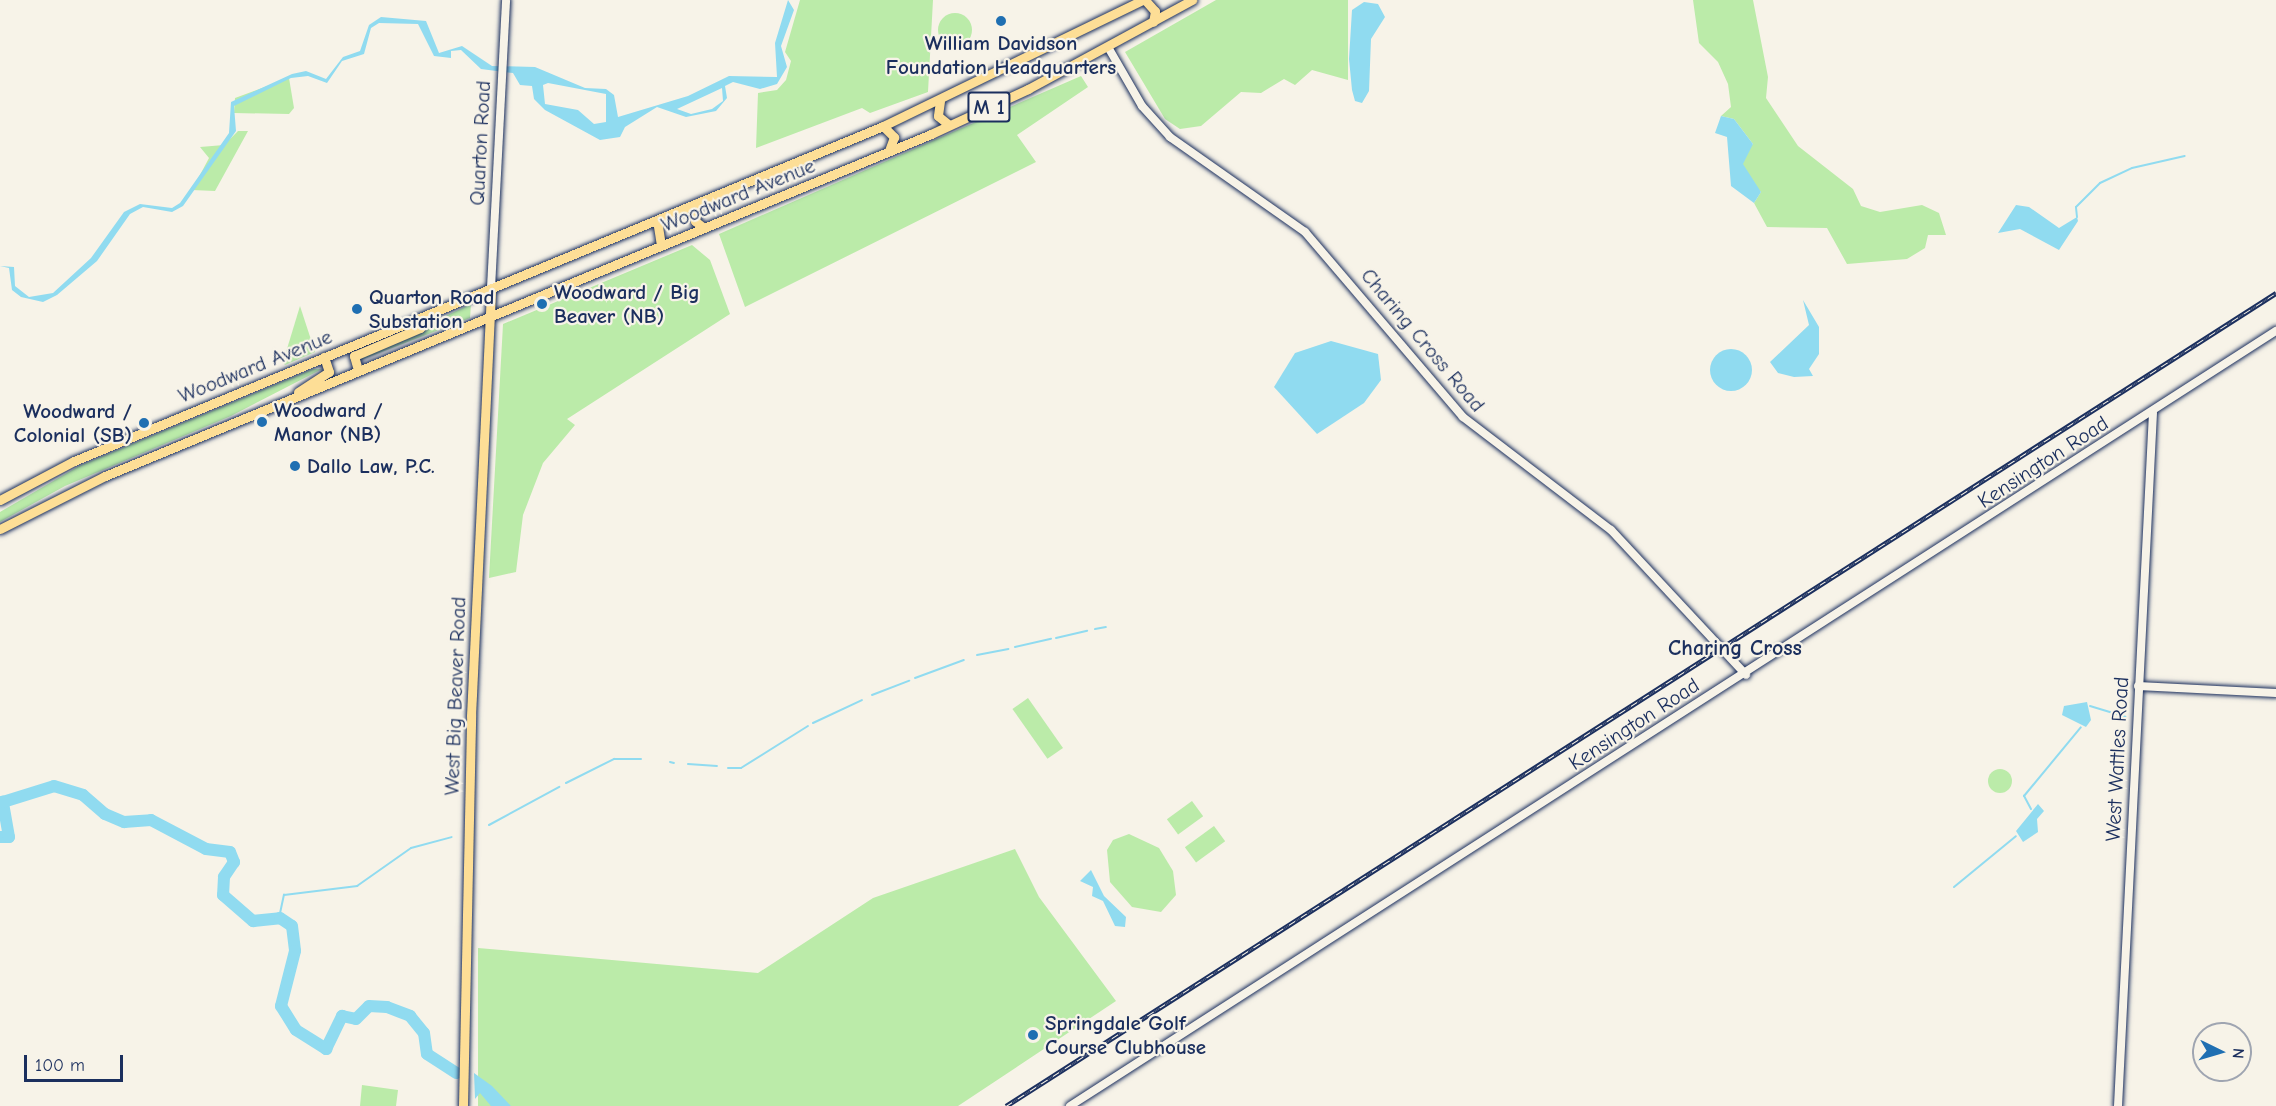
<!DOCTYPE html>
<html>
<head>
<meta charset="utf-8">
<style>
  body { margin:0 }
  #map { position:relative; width:2276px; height:1106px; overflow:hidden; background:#f7f3e8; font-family:"Comic Neue",sans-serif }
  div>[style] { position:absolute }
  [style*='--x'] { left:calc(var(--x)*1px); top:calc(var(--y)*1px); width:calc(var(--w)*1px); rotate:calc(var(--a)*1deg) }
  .green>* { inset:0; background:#bbeba9; transform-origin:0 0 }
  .round { border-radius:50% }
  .water>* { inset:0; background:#90dbf0 }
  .stream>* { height:2px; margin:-1px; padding:0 1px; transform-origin:1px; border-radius:1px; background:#90dbf0 }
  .river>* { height:12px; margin:-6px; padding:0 6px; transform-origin:6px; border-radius:6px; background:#90dbf0 }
  .roads { filter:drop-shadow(0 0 2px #1b2f5e) drop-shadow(0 0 2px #1b2f5e) }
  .secondary>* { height:8px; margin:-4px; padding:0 4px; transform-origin:4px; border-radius:4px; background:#f7f3e8 }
  .primary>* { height:9px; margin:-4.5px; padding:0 4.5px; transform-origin:4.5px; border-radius:4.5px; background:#fdde96 }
  .rail>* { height:4.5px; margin-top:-2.25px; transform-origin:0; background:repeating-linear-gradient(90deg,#f7f3e8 0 7px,#1b2f5e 0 14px); box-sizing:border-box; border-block:2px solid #1b2f5e }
  .dots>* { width:16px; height:16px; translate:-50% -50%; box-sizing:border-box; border:3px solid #f7f3e8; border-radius:50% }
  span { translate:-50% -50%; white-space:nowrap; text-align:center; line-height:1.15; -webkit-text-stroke:4.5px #f7f3e8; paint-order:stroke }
  .shield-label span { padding:2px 4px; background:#f7f3e8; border:2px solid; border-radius:4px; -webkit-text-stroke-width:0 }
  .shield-label { font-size:20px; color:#1b2f5e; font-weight:700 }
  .poi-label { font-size:21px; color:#1b2f5e; font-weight:700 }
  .left { translate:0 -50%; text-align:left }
  .right { translate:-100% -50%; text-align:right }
  .street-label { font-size:21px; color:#1b2f5e }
  .neighbourhood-label { font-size:22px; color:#1b2f5e; font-weight:700 }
  .north { position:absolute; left:2192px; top:1022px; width:60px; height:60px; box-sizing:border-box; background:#f7f3e8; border:2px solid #9fa5b1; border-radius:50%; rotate:95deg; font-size:16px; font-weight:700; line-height:24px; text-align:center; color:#1b2f5e }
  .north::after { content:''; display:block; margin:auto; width:21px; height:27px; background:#1f6fb2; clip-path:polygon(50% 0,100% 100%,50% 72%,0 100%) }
  .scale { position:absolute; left:24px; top:1055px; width:99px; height:27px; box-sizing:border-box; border:3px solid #1b2f5e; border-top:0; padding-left:8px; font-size:18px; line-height:21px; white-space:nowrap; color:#1b2f5e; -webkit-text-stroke:4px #f7f3e8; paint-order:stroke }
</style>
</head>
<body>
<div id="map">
  <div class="green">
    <i style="clip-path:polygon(800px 0,933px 0,928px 92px,870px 113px,862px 108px,756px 148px,758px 93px,777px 90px,786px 80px,791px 61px,785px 52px)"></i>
    <i style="clip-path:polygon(1216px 0,1348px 0,1348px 80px,1312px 70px,1295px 85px,1284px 79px,1261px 93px,1241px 92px,1201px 126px,1180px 129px,1165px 119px,1125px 52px)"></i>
    <i style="clip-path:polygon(1693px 0,1753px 0,1768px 77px,1766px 98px,1798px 146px,1853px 189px,1861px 206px,1880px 212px,1922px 205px,1939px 213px,1946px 235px,1928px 235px,1925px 248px,1907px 259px,1847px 264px,1827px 228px,1767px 227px,1754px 203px,1761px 192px,1743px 173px,1743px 154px,1753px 144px,1734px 119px,1721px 116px,1731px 107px,1728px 84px,1718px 62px,1699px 43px)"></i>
    <i class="round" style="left:938px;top:13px;width:34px;height:34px"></i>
    <i style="clip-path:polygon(1081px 76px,1088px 87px,1017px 135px,1036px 162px,745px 307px,719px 234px)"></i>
    <i style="clip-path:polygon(289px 78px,294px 108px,289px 114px,234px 113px,235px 98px)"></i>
    <i style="clip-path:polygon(238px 131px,248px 131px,215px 191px,192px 190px,209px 158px,200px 147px,224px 145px)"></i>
    <i style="clip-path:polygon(692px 245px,710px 260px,730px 314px,567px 419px,575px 425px,543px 463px,523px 515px,516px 572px,489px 578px,503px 324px)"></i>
    <i style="clip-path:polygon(471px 304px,470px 318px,361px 360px,364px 354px)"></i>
    <i style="clip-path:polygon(300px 306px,315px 352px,285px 365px,283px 362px)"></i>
    <i style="clip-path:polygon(313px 369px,322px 369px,231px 416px,65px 486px,0 522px,0 512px,79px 466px)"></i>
    <i style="left:1028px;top:698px;width:61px;height:19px;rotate:55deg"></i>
    <i class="round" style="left:1988px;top:769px;width:24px;height:24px"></i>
    <i style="left:1192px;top:801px;width:19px;height:31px;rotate:54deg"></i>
    <i style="left:1214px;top:826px;width:19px;height:36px;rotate:54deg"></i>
    <i style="clip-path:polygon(1129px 834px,1159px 848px,1173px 871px,1176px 895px,1161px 912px,1132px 907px,1110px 882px,1107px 850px,1113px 840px)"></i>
    <i style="clip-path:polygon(1015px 849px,1039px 897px,1116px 1001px,958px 1106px,478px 1106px,478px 948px,758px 973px,873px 898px)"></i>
    <i style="clip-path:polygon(362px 1085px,398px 1090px,396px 1106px,360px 1106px)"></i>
  </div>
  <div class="water">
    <i style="clip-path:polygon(evenodd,788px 0,794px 10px,781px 46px,787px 67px,777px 84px,760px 89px,733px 82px,725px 86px,727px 98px,716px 111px,686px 117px,657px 107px,625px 127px,620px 137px,600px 140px,545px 110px,534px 99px,532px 86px,520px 85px,513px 73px,481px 69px,461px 50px,451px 51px,451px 58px,434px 56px,418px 24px,379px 23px,371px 28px,364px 54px,342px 61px,327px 83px,308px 76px,291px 78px,234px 106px,236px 131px,183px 206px,172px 212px,143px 207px,130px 214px,97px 261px,57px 295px,43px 302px,21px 297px,12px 290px,9px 268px,0 266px,14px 267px,15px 286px,29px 297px,53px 293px,91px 258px,124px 212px,140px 204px,172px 208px,180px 203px,229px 133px,231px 102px,292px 74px,306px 71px,326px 79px,343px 57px,360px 51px,369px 25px,381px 17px,426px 21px,439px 53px,462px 46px,492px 66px,535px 67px,585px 88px,606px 89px,614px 95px,618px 117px,688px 96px,729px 76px,777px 77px,775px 43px,788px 0,548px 83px,606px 94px,606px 122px,594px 124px,578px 110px,545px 104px,543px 85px,548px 83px,788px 0,722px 88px,723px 101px,712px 109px,691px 114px,677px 109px,722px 88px)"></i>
    <i style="clip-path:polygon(1364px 2px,1378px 4px,1385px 17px,1371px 39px,1369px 91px,1362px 103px,1355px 101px,1352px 90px,1349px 59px,1352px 10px)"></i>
    <i style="clip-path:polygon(1721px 116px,1734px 119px,1753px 144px,1743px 164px,1761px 192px,1754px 203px,1731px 186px,1727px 137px,1715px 133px)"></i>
    <i style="clip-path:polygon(2016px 205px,2029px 207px,2059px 228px,2077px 217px,2078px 221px,2059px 250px,2020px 229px,1998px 233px)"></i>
    <i style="clip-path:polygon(1803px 300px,1819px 327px,1819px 354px,1809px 369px,1813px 376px,1794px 377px,1778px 373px,1770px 362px,1809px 325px)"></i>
    <i style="clip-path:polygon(1331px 341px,1378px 354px,1381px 380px,1364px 403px,1317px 434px,1274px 387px,1295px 353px)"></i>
    <i class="round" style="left:1710px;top:349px;width:42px;height:42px"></i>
    <i style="clip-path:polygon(2087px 702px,2091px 720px,2086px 727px,2062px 715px,2064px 706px)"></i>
    <i style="clip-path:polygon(2038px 804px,2044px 811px,2037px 819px,2038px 832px,2023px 842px,2016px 831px)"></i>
    <i style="clip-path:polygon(1091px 870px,1104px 896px,1126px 917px,1125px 927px,1115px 926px,1103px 901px,1092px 896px,1093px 887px,1080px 881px)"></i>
    <i style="clip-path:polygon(474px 1073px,492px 1086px,511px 1106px,491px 1106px,480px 1093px,475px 1099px)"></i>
  </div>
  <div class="stream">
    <i style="--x:2077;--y:217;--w:10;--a:-96"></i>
    <i style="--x:2076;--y:207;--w:34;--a:-45"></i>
    <i style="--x:2100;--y:183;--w:35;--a:-25"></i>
    <i style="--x:2132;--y:168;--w:54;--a:-12.8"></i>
    <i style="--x:1095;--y:629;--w:11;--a:-10"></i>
    <i style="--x:1056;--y:638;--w:32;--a:-13"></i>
    <i style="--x:1015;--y:647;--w:37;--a:-13"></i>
    <i style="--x:977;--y:655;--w:32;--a:-11"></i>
    <i style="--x:915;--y:678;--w:52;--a:-20.2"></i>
    <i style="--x:872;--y:695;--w:40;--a:-21"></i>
    <i style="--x:2090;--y:706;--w:37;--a:17"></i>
    <i style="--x:813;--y:723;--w:54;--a:-25.1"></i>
    <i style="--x:670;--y:762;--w:4;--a:14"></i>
    <i style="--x:688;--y:764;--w:29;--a:4"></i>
    <i style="--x:728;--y:768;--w:13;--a:0"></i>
    <i style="--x:741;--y:768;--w:79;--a:-32.1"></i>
    <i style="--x:566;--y:783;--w:54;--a:-26.6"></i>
    <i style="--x:614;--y:759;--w:27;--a:0"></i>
    <i style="--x:2031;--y:809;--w:15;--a:-118"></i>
    <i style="--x:2024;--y:796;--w:89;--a:-50.4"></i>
    <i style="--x:489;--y:825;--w:80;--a:-28.5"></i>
    <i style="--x:1954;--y:887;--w:80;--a:-39.4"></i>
    <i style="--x:279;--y:918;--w:24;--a:-78"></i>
    <i style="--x:284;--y:895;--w:74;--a:-7"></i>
    <i style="--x:357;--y:886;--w:66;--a:-35.1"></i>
    <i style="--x:411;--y:848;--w:42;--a:-15"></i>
  </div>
  <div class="river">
    <i style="--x:0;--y:837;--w:9;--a:0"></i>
    <i style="--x:9;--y:837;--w:36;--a:-100"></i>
    <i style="--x:3;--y:802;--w:53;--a:-17.4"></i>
    <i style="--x:54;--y:786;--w:30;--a:17"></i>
    <i style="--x:83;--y:795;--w:29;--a:41"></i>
    <i style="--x:105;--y:814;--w:21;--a:23"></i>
    <i style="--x:124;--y:822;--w:27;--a:-4"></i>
    <i style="--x:151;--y:820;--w:62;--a:27.8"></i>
    <i style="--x:206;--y:849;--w:24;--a:7"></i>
    <i style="--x:230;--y:852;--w:11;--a:68"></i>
    <i style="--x:234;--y:862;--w:18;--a:124"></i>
    <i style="--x:224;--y:877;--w:18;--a:93"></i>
    <i style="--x:223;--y:895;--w:40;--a:41"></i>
    <i style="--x:253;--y:921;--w:27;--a:-6"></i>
    <i style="--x:280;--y:918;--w:14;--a:34"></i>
    <i style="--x:292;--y:926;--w:25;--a:83"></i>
    <i style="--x:295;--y:951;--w:57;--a:104.3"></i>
    <i style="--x:281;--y:1006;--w:28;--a:58"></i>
    <i style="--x:296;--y:1030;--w:36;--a:32"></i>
    <i style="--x:326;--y:1049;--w:37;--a:-64"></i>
    <i style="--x:342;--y:1016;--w:14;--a:12"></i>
    <i style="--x:356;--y:1019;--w:18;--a:-45"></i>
    <i style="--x:369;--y:1006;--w:18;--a:3"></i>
    <i style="--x:387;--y:1007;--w:25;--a:21"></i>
    <i style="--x:410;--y:1016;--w:22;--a:51"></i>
    <i style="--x:424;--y:1033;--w:21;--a:82"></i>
    <i style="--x:427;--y:1054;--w:35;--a:33"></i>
  </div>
  <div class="roads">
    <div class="secondary">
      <i style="--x:1108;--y:47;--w:68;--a:60"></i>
      <i style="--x:1142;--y:106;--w:42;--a:47.9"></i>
      <i style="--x:1170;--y:137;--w:165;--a:35.1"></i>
      <i style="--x:1305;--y:232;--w:243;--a:49.5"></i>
      <i style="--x:1463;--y:417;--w:186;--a:37.4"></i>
      <i style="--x:1611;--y:530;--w:198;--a:47"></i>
      <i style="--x:491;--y:288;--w:288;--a:-87"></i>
      <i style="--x:2138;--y:686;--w:138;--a:2.9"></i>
      <i style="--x:1070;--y:1106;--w:1434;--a:-32.73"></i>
      <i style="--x:2118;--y:1106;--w:694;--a:-87.11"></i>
    </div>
    <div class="primary">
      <i style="--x:1145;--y:0;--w:15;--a:48"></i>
      <i style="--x:1155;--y:11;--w:11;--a:100"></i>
      <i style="--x:940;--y:101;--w:15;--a:98"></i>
      <i style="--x:938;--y:116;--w:14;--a:39"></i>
      <i style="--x:883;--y:126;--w:16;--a:45"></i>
      <i style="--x:894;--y:137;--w:15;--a:110"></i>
      <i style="--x:697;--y:203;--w:18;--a:96"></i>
      <i style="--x:695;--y:221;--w:11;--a:38"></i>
      <i style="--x:657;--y:220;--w:26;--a:81"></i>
      <i style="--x:358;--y:370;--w:15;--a:-106"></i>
      <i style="--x:354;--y:356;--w:72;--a:-23"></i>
      <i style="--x:420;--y:328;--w:17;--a:-57"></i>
      <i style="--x:298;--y:392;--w:37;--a:-33"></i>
      <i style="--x:329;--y:372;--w:16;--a:-108"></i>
      <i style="--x:0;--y:500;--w:84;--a:-27.8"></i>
      <i style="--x:74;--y:461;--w:876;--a:-22.49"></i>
      <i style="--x:883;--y:126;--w:288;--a:-25.9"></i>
      <i style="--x:0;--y:529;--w:118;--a:-26.8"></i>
      <i style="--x:105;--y:476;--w:894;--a:-22.49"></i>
      <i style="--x:931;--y:134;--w:107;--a:-24.9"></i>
      <i style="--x:1028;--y:89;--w:187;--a:-28.5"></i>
      <i style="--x:463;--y:1106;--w:390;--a:-88.8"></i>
      <i style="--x:471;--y:716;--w:428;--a:-87.3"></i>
    </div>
  </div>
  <div class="rail">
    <i style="--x:1006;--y:1106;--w:1508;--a:-32.63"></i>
  </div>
  <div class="dots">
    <i style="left:1001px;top:21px;background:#1f6fb2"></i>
    <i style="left:542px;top:304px;background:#1f6fb2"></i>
    <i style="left:357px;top:309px;background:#1f6fb2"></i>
    <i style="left:262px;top:422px;background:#1f6fb2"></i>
    <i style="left:144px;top:423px;background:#1f6fb2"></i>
    <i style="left:295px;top:466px;background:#1f6fb2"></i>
    <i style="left:1033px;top:1035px;background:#1f6fb2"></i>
  </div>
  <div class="shield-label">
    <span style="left:989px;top:107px">M 1</span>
  </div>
  <div class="poi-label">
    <span style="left:1001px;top:55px">William Davidson<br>Foundation Headquarters</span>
    <span class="left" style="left:554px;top:304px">Woodward / Big<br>Beaver (NB)</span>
    <span class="left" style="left:369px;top:309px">Quarton Road<br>Substation</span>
    <span class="left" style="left:274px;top:422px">Woodward /<br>Manor (NB)</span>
    <span class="right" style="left:132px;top:423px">Woodward /<br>Colonial (SB)</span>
    <span class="left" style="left:307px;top:466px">Dallo Law, P.C.</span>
    <span class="left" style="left:1045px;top:1035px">Springdale Golf<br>Course Clubhouse</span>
  </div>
  <div class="street-label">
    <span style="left:480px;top:143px;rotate:-87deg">Quarton Road</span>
    <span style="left:738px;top:195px;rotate:-22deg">Woodward Avenue</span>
    <span style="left:1423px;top:340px;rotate:50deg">Charing Cross Road</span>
    <span style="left:255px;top:366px;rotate:-22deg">Woodward Avenue</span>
    <span style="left:2043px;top:462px;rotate:-33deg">Kensington Road</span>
    <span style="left:455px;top:696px;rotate:-88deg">West Big Beaver Road</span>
    <span style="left:1634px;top:724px;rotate:-33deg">Kensington Road</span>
    <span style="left:2117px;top:759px;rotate:-87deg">West Wattles Road</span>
  </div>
  <div class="neighbourhood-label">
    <span style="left:1735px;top:649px">Charing Cross</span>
  </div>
  <div class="north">N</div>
  <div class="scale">100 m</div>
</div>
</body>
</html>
